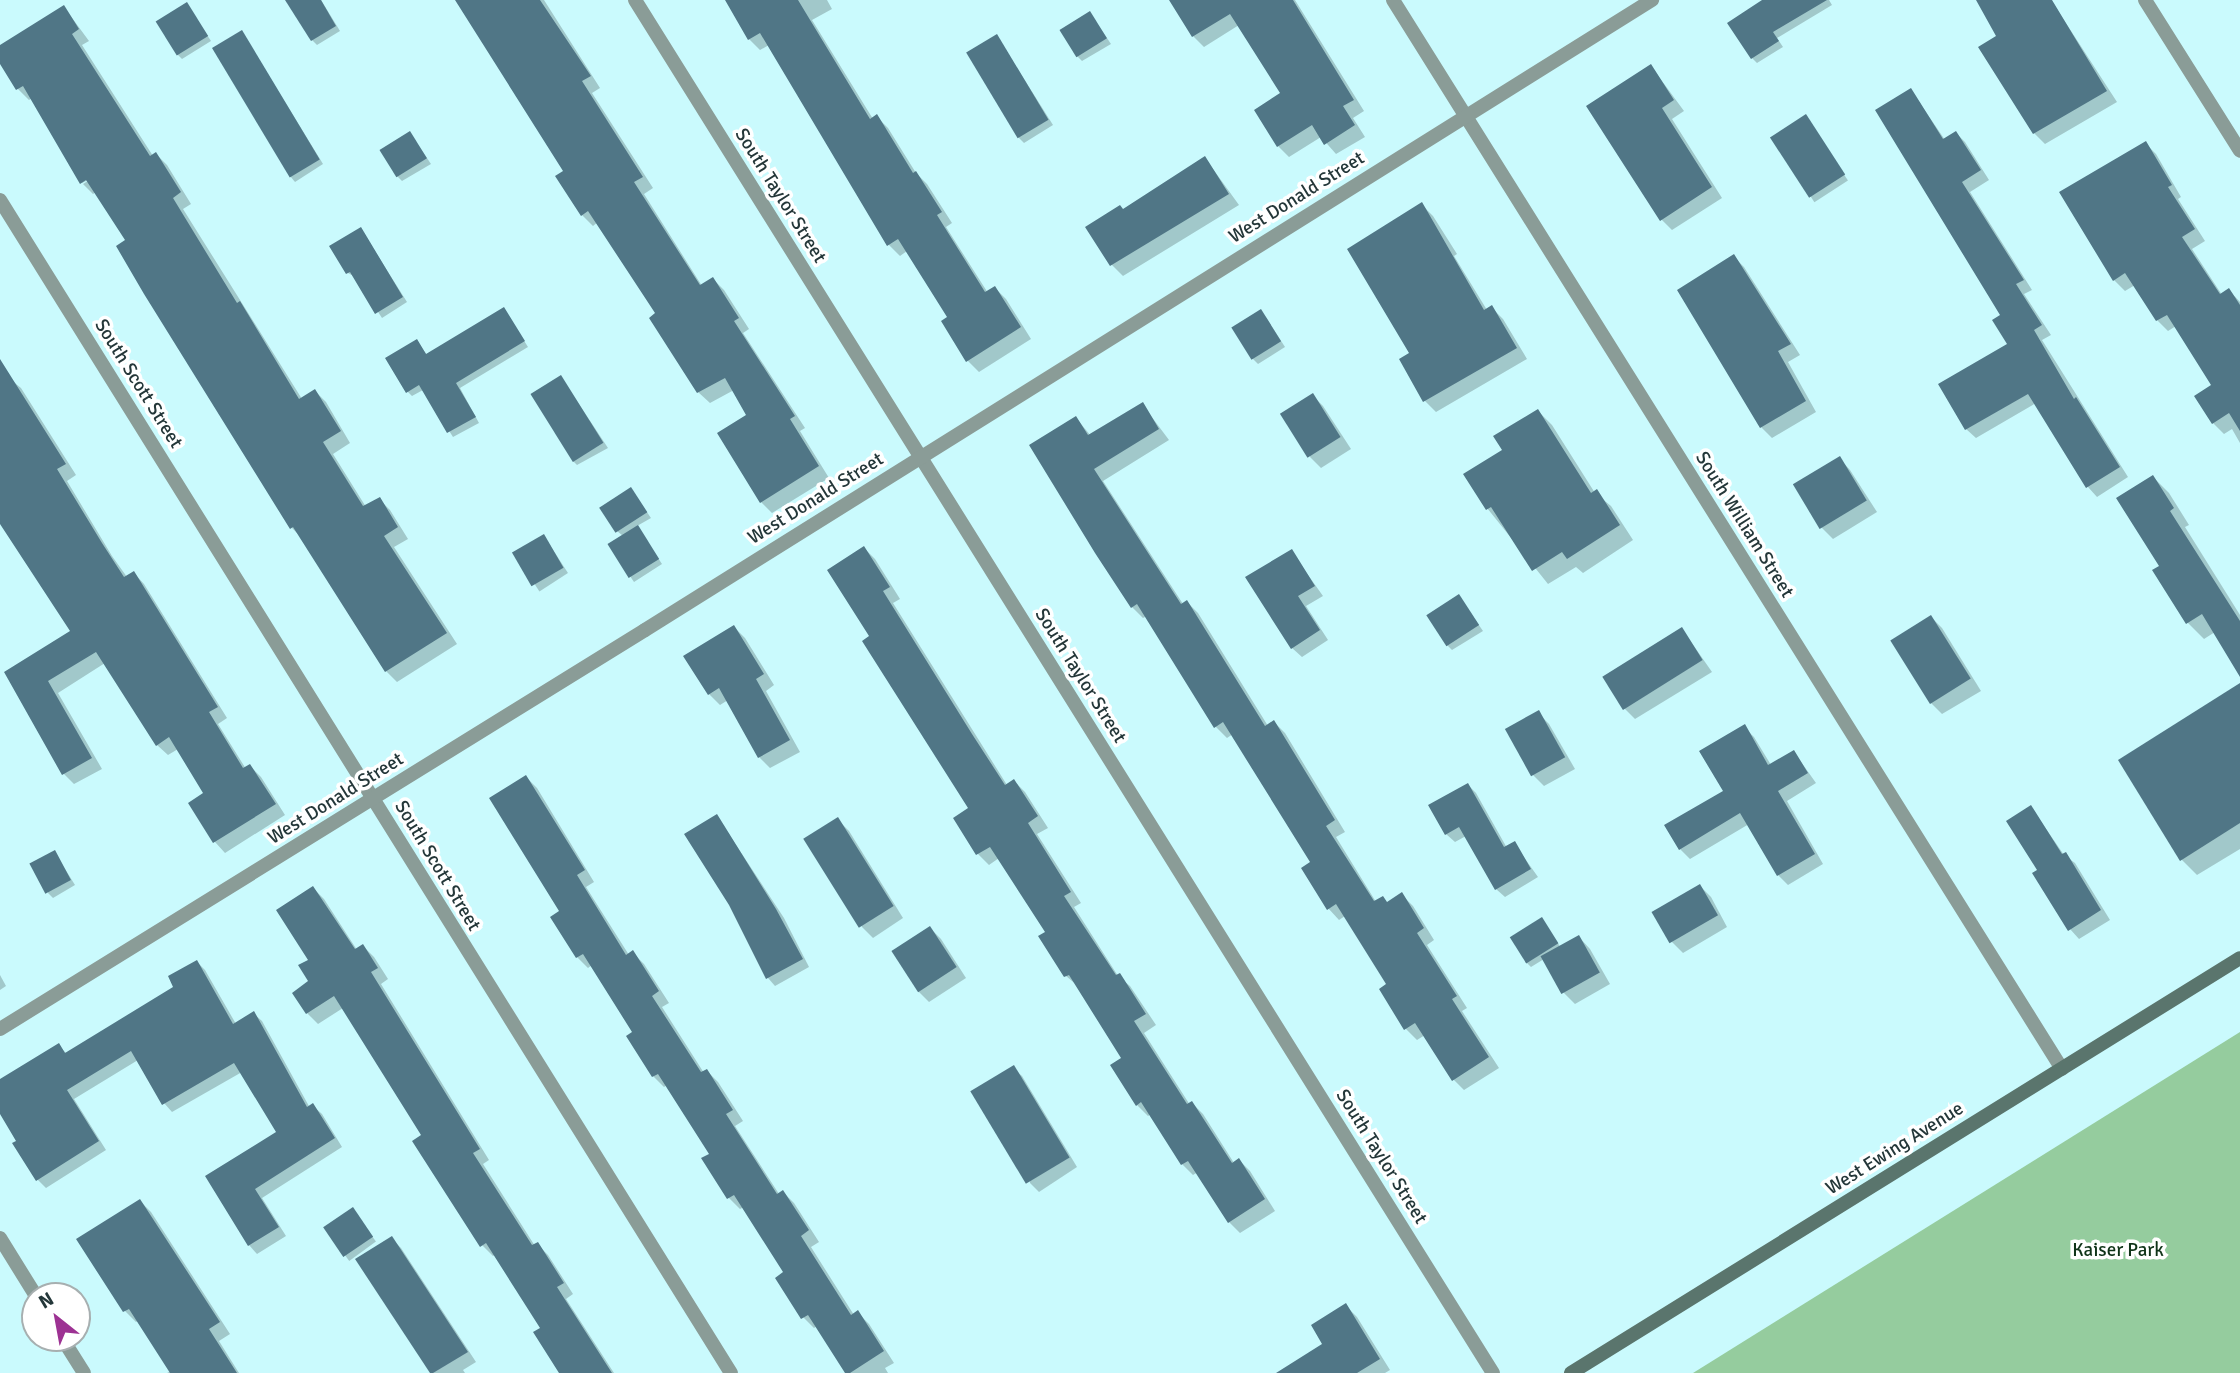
<!DOCTYPE html>
<html>
<head>
<meta charset="utf-8">
<style>
  body { margin:0 }
  #map { position:relative; width:2240px; height:1373px; overflow:hidden; background:#cafafd; font-family:Signika,sans-serif }
  div>[style] { position:absolute }
  [style*='--x'] { left:calc(var(--x)*1px); top:calc(var(--y)*1px); width:calc(var(--w)*1px); rotate:calc(var(--a)*1deg) }
  .green>* { inset:0; background:#95cc9e }
  .shadow>* { inset:0; background:#0003; transform-origin:0 0 }
  .building>* { inset:0; background:#507686; transform-origin:0 0 }
  .street>* { height:14px; margin:-7px; padding:0 7px; transform-origin:7px; border-radius:7px; background:#8a9c97 }
  .secondary>* { height:14px; margin:-7px; padding:0 7px; transform-origin:7px; border-radius:7px; background:#5a756d }
  span { translate:-50% -50%; white-space:nowrap; text-align:center; line-height:1.15; -webkit-text-stroke:7px #fff; paint-order:stroke }
  .street-label { font-size:19px; color:#243739 }
  .park-label { font-size:19px; color:#103419 }
  .north { position:absolute; left:21px; top:1282px; width:70px; height:70px; box-sizing:border-box; background:#fff; border:2px solid #a7afb0; border-radius:50%; rotate:329deg; font-size:19px; font-weight:700; line-height:28px; text-align:center; color:#243739 }
  .north::after { content:''; display:block; margin:auto; width:24px; height:32px; background:#9d3293; clip-path:polygon(50% 0,100% 100%,50% 72%,0 100%) }
</style>
</head>
<body>
<div id="map">
  <div class="green">
    <i style="clip-path:polygon(2240px 1032px,2240px 1373px,1693px 1373px)"></i>
  </div>
  <div class="shadow">
    <i style="clip-path:polygon(305px 0,321px 0,340px 31px,317px 45px,312px 40px)"></i>
    <i style="clip-path:polygon(457px 0,544px 0,600px 88px,592px 93px,653px 188px,644px 194px,702px 286px,713px 279px,724px 290px,749px 329px,743px 333px,805px 428px,800px 431px,829px 478px,772px 513px,761px 502px,748px 416px,734px 390px,710px 403px,698px 392px,658px 314px,598px 222px,593px 226px,582px 215px,565px 171px)"></i>
    <i style="clip-path:polygon(740px 0,827px 0,832px 9px,812px 20px,873px 119px,877px 117px,888px 128px,916px 173px,927px 184px,952px 223px,946px 227px,988px 293px,995px 288px,1006px 299px,1031px 339px,979px 372px,968px 361px,943px 322px,949px 318px,907px 251px,900px 256px,889px 245px,769px 45px,760px 50px,749px 39px)"></i>
    <i style="clip-path:polygon(1181px 0,1295px 0,1364px 111px,1353px 118px,1365px 137px,1336px 154px,1321px 137px,1289px 157px,1278px 146px,1282px 94px,1239px 25px,1204px 47px,1193px 36px)"></i>
    <i style="clip-path:polygon(1769px 0,1829px 0,1832px 5px,1777px 38px,1783px 47px,1757px 63px,1752px 58px)"></i>
    <i style="clip-path:polygon(1978px 0,2051px 0,2117px 102px,2045px 144px,2034px 133px,1999px 37px)"></i>
    <i style="clip-path:polygon(187px 4px,211px 41px,182px 59px,177px 54px)"></i>
    <i style="clip-path:polygon(64px 7px,89px 41px,82px 45px,153px 156px,156px 154px,167px 165px,191px 204px,183px 209px,302px 399px,315px 391px,326px 402px,350px 443px,333px 454px,366px 507px,379px 499px,390px 510px,408px 539px,394px 547px,457px 644px,397px 682px,386px 671px,303px 539px,292px 528px,127px 241px,96px 192px,93px 194px,83px 184px,94px 177px,82px 183px,32px 98px,29px 100px,18px 89px,0 60px,0 47px)"></i>
    <i style="clip-path:polygon(1090px 13px,1111px 44px,1082px 61px,1077px 56px)"></i>
    <i style="clip-path:polygon(242px 32px,323px 164px,295px 182px,290px 176px)"></i>
    <i style="clip-path:polygon(997px 36px,1053px 125px,1024px 143px,1019px 138px)"></i>
    <i style="clip-path:polygon(1651px 66px,1684px 111px,1672px 119px,1722px 198px,1672px 230px,1661px 219px)"></i>
    <i style="clip-path:polygon(1911px 90px,1945px 140px,1956px 133px,1965px 142px,1989px 180px,1970px 192px,2032px 290px,2024px 294px,2051px 335px,2042px 340px,2128px 477px,2097px 497px,2088px 487px,2036px 403px,1976px 438px,1966px 429px,2010px 344px,2003px 316px)"></i>
    <i style="left:1806px;top:116px;width:77px;height:40px;rotate:57deg"></i>
    <i style="clip-path:polygon(410px 133px,431px 164px,402px 181px,397px 176px)"></i>
    <i style="clip-path:polygon(2145px 143px,2156px 154px,2181px 197px,2178px 199px,2205px 241px,2192px 249px,2222px 295px,2229px 290px,2240px 302px,2240px 443px,2232px 429px,2224px 434px,2213px 423px,2196px 396px,2213px 385px,2176px 326px,2168px 331px,2157px 320px,2135px 285px,2125px 291px,2114px 280px,2062px 193px)"></i>
    <i style="clip-path:polygon(1205px 158px,1239px 205px,1123px 276px,1112px 265px,1088px 227px,1123px 211px)"></i>
    <i style="clip-path:polygon(1422px 205px,1433px 216px,1457px 254px,1454px 256px,1487px 310px,1492px 308px,1503px 319px,1527px 359px,1436px 412px,1425px 401px,1401px 360px,1412px 354px)"></i>
    <i style="clip-path:polygon(361px 229px,407px 302px,382px 318px,355px 277px,348px 273px)"></i>
    <i style="clip-path:polygon(1733px 256px,1744px 267px,1800px 355px,1788px 362px,1816px 412px,1772px 438px,1761px 427px)"></i>
    <i style="clip-path:polygon(504px 309px,528px 347px,460px 388px,479px 423px,453px 437px,423px 390px,412px 396px,407px 391px,417px 341px,427px 355px)"></i>
    <i style="clip-path:polygon(1265px 316px,1285px 347px,1258px 364px,1253px 359px)"></i>
    <i style="clip-path:polygon(0 371px,21px 388px,76px 475px,67px 481px,112px 556px,127px 577px,134px 573px,144px 584px,227px 718px,218px 724px,246px 769px,250px 766px,261px 777px,285px 815px,225px 853px,215px 842px,190px 803px,206px 794px,178px 749px,168px 755px,157px 745px,105px 663px,58px 693px,102px 769px,74px 784px,64px 774px,6px 673px,72px 631px,0 521px)"></i>
    <i style="clip-path:polygon(561px 377px,608px 448px,577px 465px,572px 460px)"></i>
    <i style="clip-path:polygon(1312px 395px,1323px 406px,1351px 449px,1321px 468px,1310px 457px)"></i>
    <i style="clip-path:polygon(1142px 404px,1169px 440px,1103px 481px,1183px 604px,1187px 602px,1198px 613px,1268px 726px,1274px 722px,1285px 733px,1345px 832px,1336px 837px,1376px 902px,1388px 903px,1402px 895px,1413px 906px,1434px 940px,1427px 945px,1467px 1008px,1462px 1011px,1499px 1068px,1464px 1090px,1453px 1079px,1425px 1035px,1417px 1040px,1406px 1029px,1381px 989px,1388px 985px,1345px 916px,1339px 920px,1328px 908px,1313px 863px,1233px 734px,1227px 738px,1216px 727px,1147px 616px,1143px 618px,1132px 607px,1076px 418px,1091px 436px)"></i>
    <i style="clip-path:polygon(1538px 411px,1552px 425px,1595px 493px,1611px 506px,1633px 540px,1583px 573px,1576px 567px,1548px 584px,1487px 508px,1504px 451px)"></i>
    <i style="clip-path:polygon(1839px 458px,1850px 470px,1877px 512px,1833px 539px,1822px 528px,1796px 485px)"></i>
    <i style="clip-path:polygon(2153px 477px,2169px 493px,2189px 525px,2185px 527px,2240px 615px,2240px 673px,2215px 632px,2204px 639px,2188px 623px,2154px 571px,2161px 566px)"></i>
    <i style="clip-path:polygon(631px 489px,651px 518px,637px 526px,662px 564px,634px 582px,609px 545px,623px 536px,617px 531px)"></i>
    <i style="left:544px;top:536px;width:44px;height:34px;rotate:57deg"></i>
    <i style="clip-path:polygon(864px 548px,875px 559px,900px 599px,893px 603px,1007px 785px,1014px 781px,1025px 792px,1048px 828px,1037px 834px,1081px 903px,1074px 907px,1118px 976px,1130px 986px,1156px 1025px,1144px 1033px,1190px 1105px,1192px 1103px,1203px 1114px,1234px 1163px,1239px 1160px,1250px 1171px,1275px 1211px,1240px 1233px,1229px 1222px,1198px 1172px,1193px 1175px,1182px 1164px,1151px 1114px,1148px 1116px,1137px 1105px,1124px 1058px,1078px 986px,1066px 976px,1041px 937px,1047px 933px,999px 858px,989px 865px,978px 854px,955px 818px,970px 809px,872px 637px)"></i>
    <i style="clip-path:polygon(1291px 551px,1323px 596px,1306px 606px,1328px 640px,1302px 657px,1292px 648px)"></i>
    <i style="clip-path:polygon(1459px 596px,1483px 631px,1452px 650px,1447px 645px)"></i>
    <i style="clip-path:polygon(1931px 617px,1942px 628px,1981px 691px,1942px 714px,1931px 703px)"></i>
    <i style="clip-path:polygon(734px 627px,745px 638px,774px 685px,766px 691px,800px 752px,770px 768px,759px 757px,728px 700px,720px 705px,709px 694px)"></i>
    <i style="clip-path:polygon(1682px 629px,1712px 672px,1635px 719px,1624px 708px)"></i>
    <i style="clip-path:polygon(2240px 686px,2240px 849px,2197px 875px,2181px 859px)"></i>
    <i style="clip-path:polygon(1538px 713px,1549px 724px,1575px 769px,1544px 786px,1533px 775px)"></i>
    <i style="clip-path:polygon(1744px 727px,1754px 737px,1771px 765px,1794px 752px,1816px 783px,1787px 801px,1823px 864px,1788px 885px,1778px 875px,1749px 824px,1690px 859px,1680px 849px,1725px 792px)"></i>
    <i style="clip-path:polygon(526px 777px,537px 788px,594px 882px,586px 887px,629px 955px,633px 953px,644px 964px,669px 1003px,662px 1007px,704px 1073px,707px 1071px,718px 1082px,743px 1121px,735px 1126px,779px 1194px,783px 1192px,794px 1203px,819px 1242px,811px 1247px,854px 1315px,858px 1313px,869px 1324px,894px 1363px,885px 1368px,888px 1373px,847px 1373px,817px 1326px,814px 1328px,803px 1317px,786px 1273px,744px 1207px,740px 1209px,729px 1198px,704px 1159px,711px 1154px,667px 1085px,664px 1087px,653px 1076px,635px 1033px,592px 965px,588px 968px,577px 957px,561px 912px)"></i>
    <i style="clip-path:polygon(1468px 785px,1476px 793px,1507px 848px,1514px 843px,1538px 877px,1505px 897px,1496px 889px,1466px 836px,1455px 842px,1446px 834px)"></i>
    <i style="clip-path:polygon(2031px 807px,2064px 855px,2075px 863px,2110px 920px,2079px 939px,2070px 929px,2039px 871px)"></i>
    <i style="clip-path:polygon(717px 816px,784px 918px,809px 967px,775px 986px,768px 978px,731px 904px)"></i>
    <i style="clip-path:polygon(838px 820px,849px 831px,903px 918px,873px 938px,862px 927px)"></i>
    <i style="clip-path:polygon(55px 853px,75px 885px,53px 898px,48px 893px)"></i>
    <i style="clip-path:polygon(1700px 886px,1711px 897px,1727px 927px,1683px 953px,1672px 942px)"></i>
    <i style="clip-path:polygon(313px 888px,324px 899px,357px 950px,363px 946px,374px 957px,388px 979px,381px 984px,489px 1160px,483px 1164px,535px 1246px,537px 1244px,548px 1255px,573px 1294px,566px 1299px,614px 1373px,618px 1373px,561px 1373px,542px 1328px,496px 1254px,493px 1256px,482px 1245px,424px 1136px,343px 1008px,318px 1024px,307px 1013px)"></i>
    <i style="clip-path:polygon(1542px 919px,1561px 948px,1579px 937px,1590px 949px,1610px 984px,1575px 1004px,1564px 993px,1544px 959px,1531px 967px,1526px 962px)"></i>
    <i style="clip-path:polygon(930px 928px,941px 939px,966px 978px,929px 1002px,918px 991px)"></i>
    <i style="clip-path:polygon(197px 962px,205px 970px,236px 1024px,253px 1013px,262px 1021px,310px 1108px,313px 1106px,322px 1114px,342px 1147px,262px 1198px,286px 1236px,257px 1254px,249px 1245px,208px 1177px,278px 1133px,242px 1072px,172px 1112px,164px 1103px,138px 1060px,74px 1099px,106px 1150px,46px 1188px,37px 1179px,0 1111px,0 1081px,58px 1045px,67px 1054px,176px 987px)"></i>
    <i style="clip-path:polygon(0 975px,6px 986px,0 990px)"></i>
    <i style="clip-path:polygon(1013px 1068px,1022px 1076px,1077px 1167px,1039px 1192px,1030px 1183px)"></i>
    <i style="clip-path:polygon(140px 1201px,151px 1212px,230px 1334px,219px 1341px,239px 1373px,167px 1373px,171px 1371px,139px 1320px,136px 1322px,125px 1311px,78px 1240px)"></i>
    <i style="left:353px;top:1210px;width:39px;height:33px;rotate:54deg"></i>
    <i style="clip-path:polygon(391px 1238px,401px 1248px,476px 1362px,463px 1370px,465px 1373px,432px 1373px)"></i>
    <i style="clip-path:polygon(1346px 1306px,1357px 1317px,1390px 1370px,1385px 1373px,1277px 1373px,1325px 1344px)"></i>
  </div>
  <div class="building">
    <i style="clip-path:polygon(285px 0,321px 0,336px 26px,311px 41px)"></i>
    <i style="clip-path:polygon(455px 0,540px 0,591px 76px,582px 81px,643px 177px,634px 182px,700px 285px,713px 277px,739px 318px,734px 321px,795px 416px,790px 419px,819px 466px,760px 503px,717px 433px,746px 415px,725px 378px,697px 393px,649px 318px,655px 313px,588px 211px,581px 216px,555px 176px,563px 171px)"></i>
    <i style="clip-path:polygon(725px 0,798px 0,870px 119px,877px 114px,913px 173px,916px 171px,942px 212px,937px 215px,985px 292px,995px 286px,1021px 327px,966px 362px,941px 321px,947px 317px,898px 239px,887px 246px,760px 33px,748px 40px)"></i>
    <i style="clip-path:polygon(1169px 0,1293px 0,1354px 100px,1343px 106px,1355px 125px,1324px 145px,1312px 125px,1277px 147px,1254px 110px,1280px 93px,1230px 14px,1192px 37px)"></i>
    <i style="clip-path:polygon(1762px 0,1827px 0,1773px 32px,1779px 41px,1751px 59px,1727px 23px)"></i>
    <i style="clip-path:polygon(1976px 0,2052px 0,2107px 91px,2033px 134px,1978px 47px,1996px 36px)"></i>
    <i style="left:187px;top:2px;width:40px;height:37px;rotate:58deg"></i>
    <i style="clip-path:polygon(64px 5px,79px 29px,72px 34px,150px 156px,156px 152px,181px 192px,173px 198px,237px 303px,240px 301px,299px 399px,315px 389px,341px 431px,323px 442px,363px 506px,380px 497px,398px 527px,384px 536px,447px 633px,385px 672px,293px 527px,290px 529px,144px 294px,116px 246px,125px 240px,86px 180px,80px 184px,23px 86px,16px 90px,0 64px,0 45px)"></i>
    <i style="left:1090px;top:11px;width:32px;height:36px;rotate:58deg"></i>
    <i style="left:242px;top:30px;width:151px;height:35px;rotate:59deg"></i>
    <i style="left:997px;top:34px;width:100px;height:36px;rotate:59deg"></i>
    <i style="clip-path:polygon(1651px 64px,1674px 100px,1662px 108px,1712px 187px,1660px 221px,1586px 106px)"></i>
    <i style="clip-path:polygon(1911px 88px,1943px 139px,1956px 131px,1981px 170px,1962px 182px,2024px 280px,2016px 284px,2042px 325px,2034px 330px,2074px 399px,2076px 397px,2120px 467px,2086px 488px,2028px 394px,1965px 430px,1938px 384px,2007px 344px,1992px 320px,2000px 315px,1875px 110px)"></i>
    <i style="left:1806px;top:114px;width:72px;height:43px;rotate:57deg"></i>
    <i style="left:410px;top:131px;width:32px;height:36px;rotate:58deg"></i>
    <i style="clip-path:polygon(2146px 141px,2172px 185px,2168px 187px,2195px 229px,2182px 237px,2220px 294px,2229px 288px,2240px 305px,2240px 431px,2229px 413px,2212px 424px,2194px 396px,2211px 385px,2167px 315px,2156px 321px,2125px 273px,2113px 281px,2059px 192px)"></i>
    <i style="clip-path:polygon(1205px 156px,1229px 194px,1110px 266px,1085px 227px,1120px 205px,1123px 209px)"></i>
    <i style="clip-path:polygon(1422px 202px,1484px 310px,1492px 305px,1517px 348px,1423px 402px,1399px 359px,1409px 353px,1347px 249px)"></i>
    <i style="clip-path:polygon(361px 227px,403px 297px,375px 314px,350px 272px,346px 274px,329px 246px)"></i>
    <i style="clip-path:polygon(1734px 254px,1791px 344px,1778px 351px,1806px 401px,1760px 428px,1677px 290px)"></i>
    <i style="clip-path:polygon(504px 307px,525px 341px,456px 383px,476px 417px,447px 433px,419px 385px,406px 393px,385px 358px,417px 339px,426px 354px)"></i>
    <i style="left:1261px;top:309px;width:38px;height:35px;rotate:58deg"></i>
    <i style="clip-path:polygon(0 359px,66px 464px,57px 469px,102px 543px,124px 577px,134px 571px,218px 707px,209px 712px,243px 768px,250px 764px,276px 804px,213px 843px,188px 803px,203px 793px,169px 737px,156px 746px,96px 652px,48px 681px,92px 758px,62px 775px,4px 672px,70px 631px,0 524px)"></i>
    <i style="left:561px;top:375px;width:80px;height:36px;rotate:58deg"></i>
    <i style="left:1313px;top:393px;width:52px;height:39px;rotate:58deg"></i>
    <i style="clip-path:polygon(1143px 402px,1159px 429px,1094px 469px,1181px 604px,1187px 600px,1265px 726px,1274px 720px,1335px 820px,1326px 826px,1374px 901px,1383px 896px,1387px 902px,1402px 892px,1424px 928px,1417px 933px,1457px 996px,1452px 999px,1489px 1057px,1452px 1081px,1415px 1023px,1404px 1030px,1379px 989px,1386px 984px,1336px 904px,1327px 910px,1301px 868px,1310px 862px,1223px 722px,1214px 728px,1137px 604px,1131px 608px,1095px 553px,1029px 445px,1076px 416px,1088px 435px)"></i>
    <i style="clip-path:polygon(1538px 409px,1591px 493px,1597px 489px,1620px 525px,1567px 559px,1562px 552px,1532px 571px,1491px 507px,1486px 510px,1463px 474px,1502px 450px,1493px 436px)"></i>
    <i style="left:1840px;top:456px;width:52px;height:55px;rotate:59deg"></i>
    <i style="clip-path:polygon(2153px 475px,2174px 508px,2170px 511px,2240px 621px,2240px 677px,2202px 614px,2186px 624px,2152px 570px,2159px 566px,2116px 498px)"></i>
    <i style="left:631px;top:487px;width:30px;height:38px;rotate:57deg"></i>
    <i style="left:638px;top:525px;width:40px;height:36px;rotate:58deg"></i>
    <i style="left:544px;top:534px;width:39px;height:37px;rotate:60deg"></i>
    <i style="clip-path:polygon(864px 546px,890px 587px,883px 591px,972px 734px,1005px 785px,1014px 779px,1038px 816px,1028px 823px,1071px 892px,1064px 896px,1116px 975px,1120px 973px,1146px 1014px,1134px 1021px,1187px 1104px,1192px 1101px,1232px 1163px,1239px 1158px,1265px 1199px,1228px 1223px,1188px 1161px,1181px 1165px,1141px 1102px,1136px 1106px,1110px 1065px,1121px 1058px,1069px 975px,1064px 977px,1038px 936px,1045px 932px,990px 847px,976px 855px,953px 818px,968px 808px,862px 641px,869px 636px,827px 570px)"></i>
    <i style="clip-path:polygon(1292px 549px,1315px 586px,1298px 596px,1320px 630px,1291px 649px,1245px 577px)"></i>
    <i style="left:1459px;top:594px;width:37px;height:39px;rotate:57deg"></i>
    <i style="left:1931px;top:615px;width:75px;height:48px;rotate:58deg"></i>
    <i style="clip-path:polygon(734px 625px,764px 674px,756px 679px,790px 740px,758px 758px,719px 688px,708px 695px,683px 656px)"></i>
    <i style="left:1682px;top:627px;width:39px;height:94px;rotate:58deg"></i>
    <i style="clip-path:polygon(2240px 683px,2240px 823px,2180px 861px,2118px 760px)"></i>
    <i style="left:1539px;top:710px;width:54px;height:39px;rotate:61deg"></i>
    <i style="clip-path:polygon(1745px 724px,1768px 765px,1794px 750px,1808px 773px,1778px 791px,1815px 854px,1777px 876px,1740px 813px,1679px 850px,1664px 825px,1723px 791px,1699px 751px)"></i>
    <i style="clip-path:polygon(526px 775px,585px 870px,577px 875px,626px 955px,633px 950px,659px 991px,652px 996px,701px 1072px,707px 1069px,733px 1110px,726px 1114px,777px 1194px,783px 1190px,809px 1230px,801px 1236px,851px 1315px,858px 1310px,884px 1351px,850px 1373px,845px 1373px,808px 1315px,801px 1319px,775px 1278px,783px 1272px,734px 1195px,727px 1199px,701px 1158px,709px 1154px,658px 1074px,652px 1077px,626px 1036px,632px 1032px,583px 954px,576px 958px,550px 917px,559px 911px,489px 798px)"></i>
    <i style="clip-path:polygon(1468px 783px,1504px 847px,1515px 841px,1531px 869px,1495px 890px,1459px 827px,1445px 835px,1428px 805px)"></i>
    <i style="clip-path:polygon(2031px 805px,2062px 854px,2066px 852px,2101px 910px,2068px 931px,2032px 873px,2037px 870px,2006px 821px)"></i>
    <i style="clip-path:polygon(717px 814px,776px 909px,803px 959px,766px 979px,729px 905px,684px 834px)"></i>
    <i style="left:838px;top:817px;width:105px;height:41px;rotate:58deg"></i>
    <i style="left:55px;top:850px;width:34px;height:29px;rotate:62deg"></i>
    <i style="left:1700px;top:884px;width:36px;height:56px;rotate:60deg"></i>
    <i style="clip-path:polygon(313px 886px,355px 949px,363px 944px,378px 968px,371px 972px,480px 1149px,473px 1153px,532px 1245px,538px 1242px,564px 1283px,557px 1287px,612px 1373px,559px 1373px,533px 1332px,540px 1328px,486px 1243px,480px 1247px,412px 1141px,421px 1135px,334px 996px,306px 1014px,292px 993px,308px 981px,298px 965px,308px 960px,276px 910px)"></i>
    <i style="left:1542px;top:917px;width:31px;height:38px;rotate:58deg"></i>
    <i style="left:930px;top:926px;width:49px;height:46px;rotate:57deg"></i>
    <i style="left:1579px;top:935px;width:43px;height:44px;rotate:61deg"></i>
    <i style="clip-path:polygon(197px 960px,233px 1024px,254px 1011px,307px 1107px,313px 1103px,335px 1138px,255px 1189px,279px 1227px,248px 1246px,205px 1176px,276px 1132px,234px 1063px,162px 1105px,131px 1051px,67px 1090px,99px 1141px,36px 1181px,12px 1143px,16px 1141px,0 1114px,0 1079px,59px 1043px,65px 1053px,173px 987px,168px 976px)"></i>
    <i style="left:1014px;top:1065px;width:108px;height:51px;rotate:59deg"></i>
    <i style="clip-path:polygon(140px 1199px,220px 1322px,209px 1329px,237px 1373px,170px 1373px,129px 1309px,123px 1312px,76px 1239px)"></i>
    <i style="left:353px;top:1207px;width:36px;height:36px;rotate:56deg"></i>
    <i style="clip-path:polygon(392px 1236px,468px 1352px,433px 1373px,430px 1373px,355px 1259px)"></i>
    <i style="clip-path:polygon(1346px 1303px,1380px 1359px,1357px 1373px,1276px 1373px,1322px 1344px,1311px 1325px)"></i>
  </div>
  <div class="street">
    <i style="--x:635;--y:0;--w:1619;--a:58"></i>
    <i style="--x:1393;--y:0;--w:1261;--a:57.96"></i>
    <i style="--x:2145;--y:0;--w:178;--a:57.8"></i>
    <i style="--x:0;--y:200;--w:1382;--a:58.07"></i>
    <i style="--x:0;--y:1029;--w:758;--a:-31.74"></i>
    <i style="--x:645;--y:630;--w:1188;--a:-32.03"></i>
    <i style="--x:0;--y:1238;--w:68;--a:58.2"></i>
    <i style="--x:62;--y:1338;--w:41;--a:57.8"></i>
  </div>
  <div class="secondary">
    <i style="--x:1571;--y:1373;--w:787;--a:-31.81"></i>
  </div>
  <div class="street-label">
    <span style="left:780px;top:196px;rotate:58deg">South Taylor Street</span>
    <span style="left:1297px;top:198px;rotate:-32deg">West Donald Street</span>
    <span style="left:138px;top:384px;rotate:58deg">South Scott Street</span>
    <span style="left:816px;top:499px;rotate:-32deg">West Donald Street</span>
    <span style="left:1744px;top:525px;rotate:58deg">South William Street</span>
    <span style="left:1080px;top:676px;rotate:58deg">South Taylor Street</span>
    <span style="left:336px;top:799px;rotate:-32deg">West Donald Street</span>
    <span style="left:437px;top:866px;rotate:59deg">South Scott Street</span>
    <span style="left:1895px;top:1149px;rotate:-32deg">West Ewing Avenue</span>
    <span style="left:1381px;top:1157px;rotate:58deg">South Taylor Street</span>
  </div>
  <div class="park-label">
    <span style="left:2118px;top:1251px">Kaiser Park</span>
  </div>
  <div class="north">N</div>
</div>
</body>
</html>
